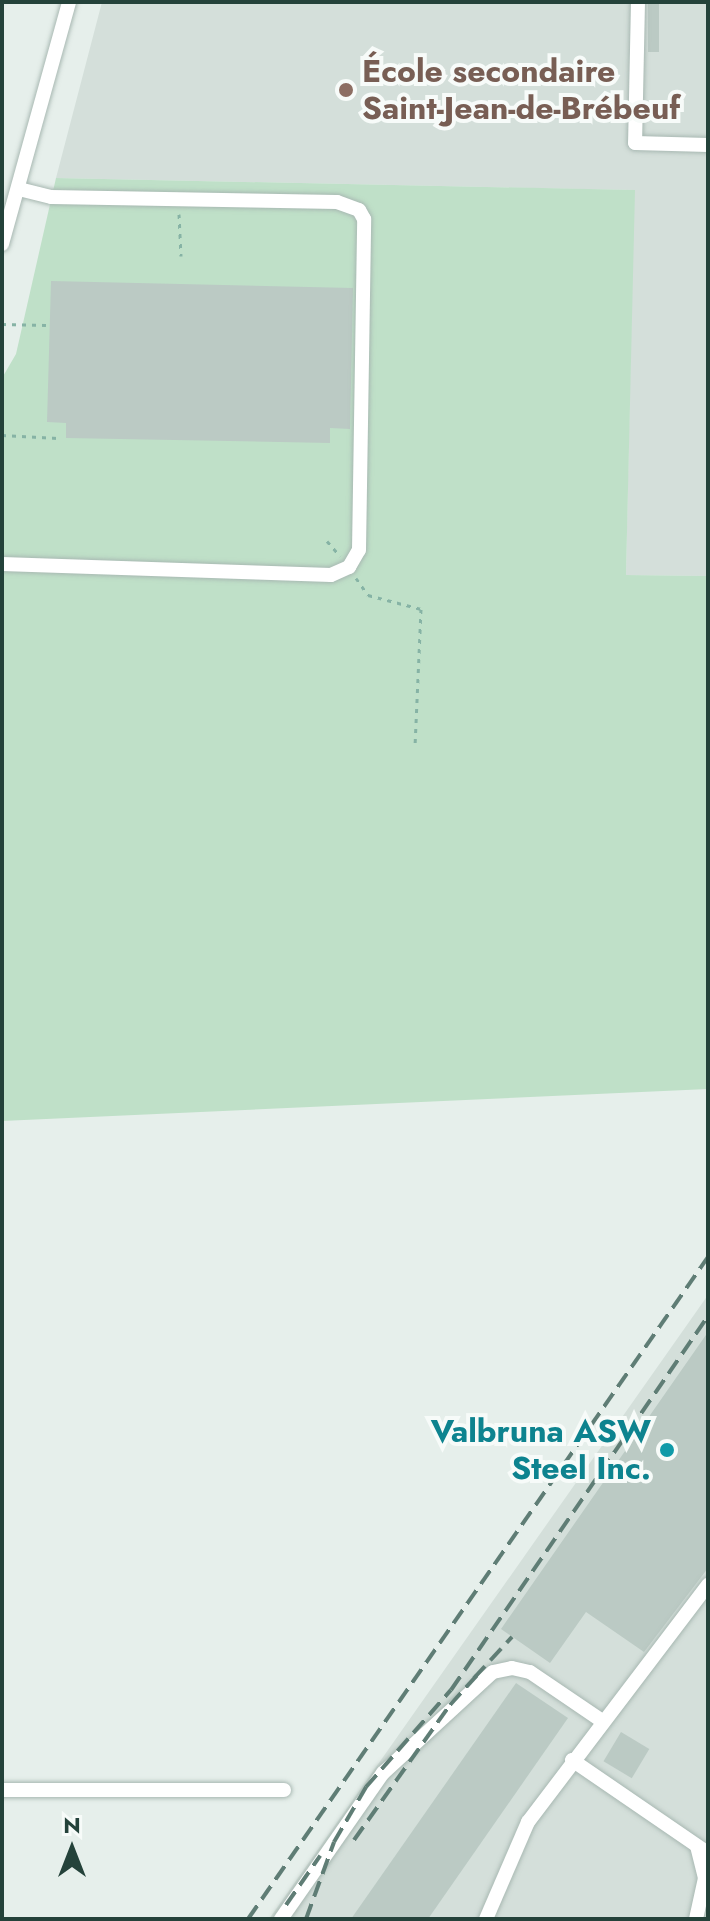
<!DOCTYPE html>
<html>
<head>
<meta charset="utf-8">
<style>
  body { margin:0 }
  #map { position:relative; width:710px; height:1921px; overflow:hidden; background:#e6efeb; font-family:Jost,sans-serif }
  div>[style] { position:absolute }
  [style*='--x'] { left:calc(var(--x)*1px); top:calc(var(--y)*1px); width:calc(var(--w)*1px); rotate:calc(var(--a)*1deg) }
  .built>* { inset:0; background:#d4dfda }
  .green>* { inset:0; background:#bfe0c8 }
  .building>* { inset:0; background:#bbcac4; transform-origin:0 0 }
  .path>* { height:3px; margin-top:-1.5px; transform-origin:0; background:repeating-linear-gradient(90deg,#86b3a5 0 4px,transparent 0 10px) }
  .roads { filter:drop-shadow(0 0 2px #a8b8b2) drop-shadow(0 0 2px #a8b8b2) }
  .minor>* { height:14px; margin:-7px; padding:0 7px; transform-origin:7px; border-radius:7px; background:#fff }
  .rail>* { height:4px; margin-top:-2px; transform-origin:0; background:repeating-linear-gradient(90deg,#5f7d75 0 16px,transparent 0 24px) }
  .dots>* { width:22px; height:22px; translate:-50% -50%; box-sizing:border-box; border:4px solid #f7fbf9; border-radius:50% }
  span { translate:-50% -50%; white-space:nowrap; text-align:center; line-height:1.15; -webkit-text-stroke:8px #f7fbf9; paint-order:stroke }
  .education-label { font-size:32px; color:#785e54; font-weight:700 }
  .left { translate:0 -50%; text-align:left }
  .culture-label { font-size:32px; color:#0d838f; font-weight:700 }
  .right { translate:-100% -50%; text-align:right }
  .frame { position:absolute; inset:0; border:4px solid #24423a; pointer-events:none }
  .north { position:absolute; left:32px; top:1809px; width:80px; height:80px; -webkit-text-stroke:6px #f7fbf9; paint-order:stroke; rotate:0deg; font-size:22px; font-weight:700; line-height:32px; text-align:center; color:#24423a }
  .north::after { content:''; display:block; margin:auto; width:28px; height:36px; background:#24423a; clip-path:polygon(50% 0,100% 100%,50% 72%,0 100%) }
</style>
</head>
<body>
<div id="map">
  <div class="built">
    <i style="clip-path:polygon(102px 2px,708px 2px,708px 576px,626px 575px,634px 190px,56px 178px)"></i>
    <i style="clip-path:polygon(708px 1295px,708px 1919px,269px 1919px,279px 1905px)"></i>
  </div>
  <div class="green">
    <i style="clip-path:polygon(56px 178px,635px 190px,626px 575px,708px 576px,708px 1089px,2px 1121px,2px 378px,16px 354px)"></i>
  </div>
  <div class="building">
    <i style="left:648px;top:2px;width:11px;height:50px"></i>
    <i style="clip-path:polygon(51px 281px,353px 288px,350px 429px,330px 428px,330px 443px,66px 438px,66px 423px,47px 422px)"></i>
    <i style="clip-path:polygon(708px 1332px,708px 1568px,644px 1652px,586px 1612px,550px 1663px,501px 1629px)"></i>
    <i style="clip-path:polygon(516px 1683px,568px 1718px,428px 1919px,351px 1919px)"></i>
    <i style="left:621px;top:1732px;width:33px;height:34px;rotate:31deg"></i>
  </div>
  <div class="path">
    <i style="--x:179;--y:214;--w:42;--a:87.3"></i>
    <i style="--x:2;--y:324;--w:44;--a:1.3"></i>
    <i style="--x:2;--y:435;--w:56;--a:3.1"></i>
    <i style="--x:327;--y:541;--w:20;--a:49"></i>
    <i style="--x:356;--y:578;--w:21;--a:55"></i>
    <i style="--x:368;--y:595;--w:55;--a:14.8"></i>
    <i style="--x:421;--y:609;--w:138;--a:92.5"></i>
  </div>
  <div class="roads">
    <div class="minor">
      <i style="--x:638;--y:2;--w:141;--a:91.2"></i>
      <i style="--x:635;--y:143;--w:73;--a:1.6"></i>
      <i style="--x:2;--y:244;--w:251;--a:-74.5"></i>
      <i style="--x:2;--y:564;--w:329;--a:1.9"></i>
      <i style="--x:331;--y:575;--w:20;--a:-24"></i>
      <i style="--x:349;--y:567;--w:20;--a:-60"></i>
      <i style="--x:359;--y:550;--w:331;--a:-89.1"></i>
      <i style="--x:364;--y:219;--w:10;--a:-119"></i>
      <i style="--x:359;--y:210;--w:23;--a:-160"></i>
      <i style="--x:337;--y:202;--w:286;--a:-179"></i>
      <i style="--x:51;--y:197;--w:32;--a:-166"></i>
      <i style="--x:572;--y:1760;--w:165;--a:34.4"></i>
      <i style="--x:2;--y:1790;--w:282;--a:0"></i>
      <i style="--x:281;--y:1919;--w:178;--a:-55.1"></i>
      <i style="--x:383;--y:1773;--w:149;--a:-42.6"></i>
      <i style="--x:493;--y:1672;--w:19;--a:-12"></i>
      <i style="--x:512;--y:1668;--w:18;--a:13"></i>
      <i style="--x:530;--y:1672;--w:87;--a:34.2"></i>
      <i style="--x:486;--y:1919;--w:106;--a:-66.6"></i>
      <i style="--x:528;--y:1822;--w:298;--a:-52.8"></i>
      <i style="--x:696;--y:1919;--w:42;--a:-77.6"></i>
      <i style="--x:705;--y:1878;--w:32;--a:-104"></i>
    </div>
  </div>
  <div class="rail">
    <i style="--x:474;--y:1678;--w:56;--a:-47.2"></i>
    <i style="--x:354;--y:1840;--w:166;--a:-54.6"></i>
    <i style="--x:450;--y:1705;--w:45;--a:-47.7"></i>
    <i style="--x:286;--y:1905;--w:60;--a:-55.2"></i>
    <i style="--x:248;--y:1919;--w:806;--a:-55.21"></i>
    <i style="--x:306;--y:1919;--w:82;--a:-70"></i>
    <i style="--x:334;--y:1842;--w:64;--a:-59.8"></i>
    <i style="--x:366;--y:1787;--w:129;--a:-48.8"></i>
    <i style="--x:451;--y:1690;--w:454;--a:-55.5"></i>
  </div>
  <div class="dots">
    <i style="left:346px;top:90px;background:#8d6e63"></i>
    <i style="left:667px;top:1450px;background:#0f9aa8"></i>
  </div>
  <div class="education-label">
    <span class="left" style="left:362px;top:90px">École secondaire<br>Saint-Jean-de-Brébeuf</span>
  </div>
  <div class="culture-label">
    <span class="right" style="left:651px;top:1450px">Valbruna ASW<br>Steel Inc.</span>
  </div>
  <div class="frame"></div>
  <div class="north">N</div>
</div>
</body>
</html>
